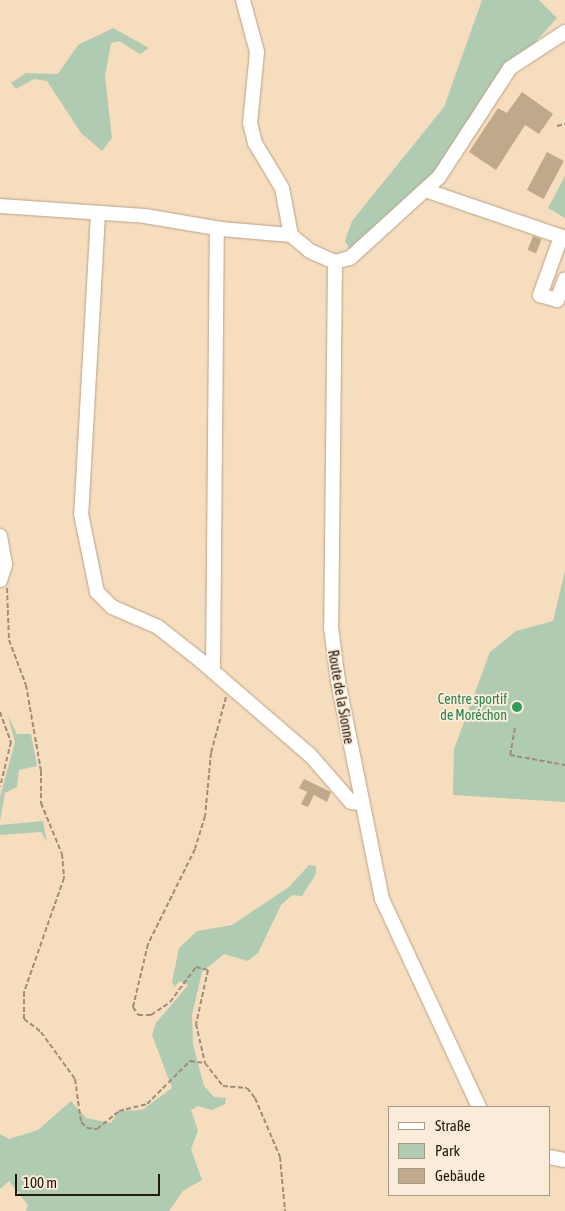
<!DOCTYPE html>
<html>
<head>
<meta charset="utf-8">
<style>
  body { margin:0 }
  #map { position:relative; width:565px; height:1211px; overflow:hidden; background:#f6ddbe; font-family:"Asap Condensed",sans-serif }
  div>[style] { position:absolute }
  [style*='--x'] { left:calc(var(--x)*1px); top:calc(var(--y)*1px); width:calc(var(--w)*1px); rotate:calc(var(--a)*1deg) }
  .green>* { inset:0; background:#afccb2 }
  .building>* { inset:0; background:#c0a88a; transform-origin:0 0 }
  .path>* { height:2px; margin-top:-1px; transform-origin:0; background:repeating-linear-gradient(90deg,#9f8d76 0 5px,transparent 0 7.5px) }
  .roads { filter:drop-shadow(0 0 1px #b9a284) drop-shadow(0 0 1px #b9a284) }
  .minor>* { height:14px; margin:-7px; padding:0 7px; transform-origin:7px; border-radius:7px; background:#fff }
  .dots>* { width:14px; height:14px; translate:-50% -50%; box-sizing:border-box; border:2px solid #fbecd9; border-radius:50% }
  span { translate:-50% -50%; white-space:nowrap; text-align:center; line-height:1.15; -webkit-text-stroke:4px #fbecd9; paint-order:stroke }
  .street-label { font-size:14px; color:#22190d }
  .leisure-label { font-size:14px; color:#27864d }
  .right { translate:-100% -50%; text-align:right }
  .legend { position:absolute; left:388px; top:1106px; width:162px; height:90px; box-sizing:border-box; background:#fbecd9; border:1px solid #a49887; margin:0; padding:6px 9px; list-style:none; font-size:15px; color:#22190d }
  .legend li { display:flex; align-items:center; gap:10px; height:25px }
  .legend b { width:25px; border:1px solid #a49887 }
  .scale { position:absolute; left:15px; top:1174px; width:145px; height:22px; box-sizing:border-box; border:2px solid #22190d; border-top:0; padding-left:6px; font-size:15px; line-height:18px; white-space:nowrap; color:#22190d; -webkit-text-stroke:4px #fbecd9; paint-order:stroke }
</style>
</head>
<body>
<div id="map">
  <div class="green">
    <i style="clip-path:polygon(482px 0,539px 0,557px 18px,529px 49px,440px 169px,350px 250px,345px 241px,352px 221px,444px 107px)"></i>
    <i style="clip-path:polygon(113px 28px,149px 48px,140px 54px,119px 41px,111px 43px,105px 76px,112px 138px,102px 151px,81px 133px,47px 81px,34px 79px,16px 89px,11px 83px,26px 73px,58px 74px,78px 45px)"></i>
    <i style="clip-path:polygon(565px 176px,565px 218px,548px 208px)"></i>
    <i style="clip-path:polygon(565px 571px,565px 802px,453px 795px,454px 749px,490px 652px,516px 631px,553px 621px)"></i>
    <i style="clip-path:polygon(8px 716px,17px 734px,31px 734px,37px 766px,19px 770px,17px 787px,5px 793px,0 821px,0 797px,15px 742px)"></i>
    <i style="clip-path:polygon(43px 821px,47px 842px,41px 832px,0 835px,0 825px)"></i>
    <i style="clip-path:polygon(309px 865px,316px 866px,316px 874px,302px 896px,292px 895px,281px 905px,258px 953px,248px 961px,224px 954px,202px 972px,192px 1015px,193px 1044px,204px 1086px,214px 1097px,226px 1098px,225px 1104px,212px 1110px,198px 1106px,191px 1110px,198px 1131px,191px 1149px,202px 1180px,183px 1191px,169px 1211px,26px 1211px,28px 1205px,9px 1181px,0 1189px,0 1134px,9px 1139px,38px 1130px,71px 1101px,86px 1118px,111px 1123px,119px 1111px,142px 1110px,172px 1088px,152px 1035px,156px 1023px,188px 985px,179px 981px,175px 987px,172px 982px,179px 948px,197px 931px,232px 925px,289px 887px)"></i>
  </div>
  <div class="building">
    <i style="clip-path:polygon(522px 92px,553px 114px,539px 134px,525px 125px,496px 170px,469px 152px,498px 108px,507px 113px)"></i>
    <i style="left:547px;top:152px;width:19px;height:43px;rotate:28deg"></i>
    <i style="left:533px;top:236px;width:9px;height:15px;rotate:21deg"></i>
    <i style="clip-path:polygon(304px 779px,331px 792px,327px 802px,314px 795px,308px 807px,301px 804px,307px 792px,299px 788px)"></i>
  </div>
  <div class="path">
    <i style="--x:557;--y:126;--w:8;--a:-14"></i>
    <i style="--x:7;--y:588;--w:52;--a:87.8"></i>
    <i style="--x:9;--y:640;--w:48;--a:69.3"></i>
    <i style="--x:26;--y:685;--w:87;--a:80.1"></i>
    <i style="--x:41;--y:771;--w:32;--a:90"></i>
    <i style="--x:41;--y:803;--w:55;--a:67.6"></i>
    <i style="--x:62;--y:854;--w:24;--a:85"></i>
    <i style="--x:64;--y:878;--w:121;--a:109.3"></i>
    <i style="--x:24;--y:992;--w:27;--a:90"></i>
    <i style="--x:24;--y:1019;--w:21;--a:37"></i>
    <i style="--x:41;--y:1032;--w:58;--a:54.1"></i>
    <i style="--x:75;--y:1079;--w:43;--a:82.1"></i>
    <i style="--x:81;--y:1122;--w:8;--a:45"></i>
    <i style="--x:87;--y:1128;--w:10;--a:6"></i>
    <i style="--x:97;--y:1129;--w:28;--a:-39"></i>
    <i style="--x:119;--y:1111;--w:29;--a:-14"></i>
    <i style="--x:147;--y:1104;--w:61;--a:-45"></i>
    <i style="--x:190;--y:1061;--w:15;--a:8"></i>
    <i style="--x:226;--y:697;--w:58;--a:105"></i>
    <i style="--x:211;--y:753;--w:63;--a:95.4"></i>
    <i style="--x:205;--y:816;--w:34;--a:107"></i>
    <i style="--x:195;--y:849;--w:106;--a:116.3"></i>
    <i style="--x:148;--y:944;--w:65;--a:103.4"></i>
    <i style="--x:133;--y:1007;--w:9;--a:58"></i>
    <i style="--x:138;--y:1015;--w:13;--a:0"></i>
    <i style="--x:151;--y:1015;--w:23;--a:-34"></i>
    <i style="--x:170;--y:1002;--w:44;--a:-53.4"></i>
    <i style="--x:196;--y:967;--w:12;--a:14"></i>
    <i style="--x:208;--y:970;--w:55;--a:102.5"></i>
    <i style="--x:196;--y:1024;--w:40;--a:77"></i>
    <i style="--x:205;--y:1063;--w:29;--a:52"></i>
    <i style="--x:223;--y:1086;--w:24;--a:5"></i>
    <i style="--x:247;--y:1088;--w:13;--a:51"></i>
    <i style="--x:255;--y:1098;--w:64;--a:67"></i>
    <i style="--x:280;--y:1157;--w:54;--a:84.7"></i>
    <i style="--x:0;--y:712;--w:32;--a:70"></i>
    <i style="--x:11;--y:742;--w:46;--a:103.7"></i>
    <i style="--x:515;--y:728;--w:27;--a:100"></i>
    <i style="--x:510;--y:755;--w:56;--a:10.3"></i>
  </div>
  <div class="roads">
    <div class="minor">
      <i style="--x:243;--y:0;--w:54;--a:74.9"></i>
      <i style="--x:257;--y:52;--w:71;--a:95.6"></i>
      <i style="--x:250;--y:123;--w:21;--a:76"></i>
      <i style="--x:255;--y:143;--w:52;--a:59"></i>
      <i style="--x:282;--y:188;--w:48;--a:79.2"></i>
      <i style="--x:291;--y:235;--w:25;--a:40"></i>
      <i style="--x:310;--y:251;--w:27;--a:24"></i>
      <i style="--x:335;--y:262;--w:16;--a:-15"></i>
      <i style="--x:350;--y:258;--w:120;--a:-42.3"></i>
      <i style="--x:439;--y:177;--w:130;--a:-56.9"></i>
      <i style="--x:510;--y:68;--w:66;--a:-33.2"></i>
      <i style="--x:425;--y:190;--w:148;--a:18.9"></i>
      <i style="--x:0;--y:206;--w:145;--a:3.9"></i>
      <i style="--x:145;--y:216;--w:77;--a:9.7"></i>
      <i style="--x:221;--y:229;--w:70;--a:4.9"></i>
      <i style="--x:98;--y:214;--w:300;--a:93.2"></i>
      <i style="--x:81;--y:514;--w:80;--a:78.4"></i>
      <i style="--x:97;--y:592;--w:21;--a:45"></i>
      <i style="--x:112;--y:607;--w:50;--a:23.5"></i>
      <i style="--x:158;--y:627;--w:55;--a:38.3"></i>
      <i style="--x:201;--y:661;--w:144;--a:40.8"></i>
      <i style="--x:310;--y:755;--w:62;--a:48.9"></i>
      <i style="--x:351;--y:802;--w:9;--a:6"></i>
      <i style="--x:561;--y:237;--w:62;--a:109.9"></i>
      <i style="--x:540;--y:295;--w:18;--a:16"></i>
      <i style="--x:557;--y:300;--w:22;--a:-69"></i>
      <i style="--x:335;--y:262;--w:365;--a:90.6"></i>
      <i style="--x:331;--y:627;--w:54;--a:82.6"></i>
      <i style="--x:338;--y:681;--w:222;--a:78.6"></i>
      <i style="--x:382;--y:899;--w:230;--a:65"></i>
      <i style="--x:0;--y:536;--w:29;--a:80"></i>
      <i style="--x:5;--y:565;--w:16;--a:108"></i>
      <i style="--x:213;--y:670;--w:441;--a:-89.5"></i>
      <i style="--x:549;--y:1157;--w:16;--a:11"></i>
    </div>
  </div>
  <div class="dots">
    <i style="left:517px;top:707px;background:#2e9e5b"></i>
  </div>
  <div class="street-label">
    <span style="left:341px;top:697px;rotate:80deg">Route de la Sionne</span>
  </div>
  <div class="leisure-label">
    <span class="right" style="left:507px;top:707px">Centre sportif<br>de Moréchon</span>
  </div>
  <ul class="legend">
  <li><b style="height:6px;background:#fff"></b>Straße</li>
  <li><b style="height:14px;background:#afccb2"></b>Park</li>
  <li><b style="height:14px;background:#c0a88a"></b>Gebäude</li>
  </ul>
  <div class="scale">100 m</div>
</div>
</body>
</html>
